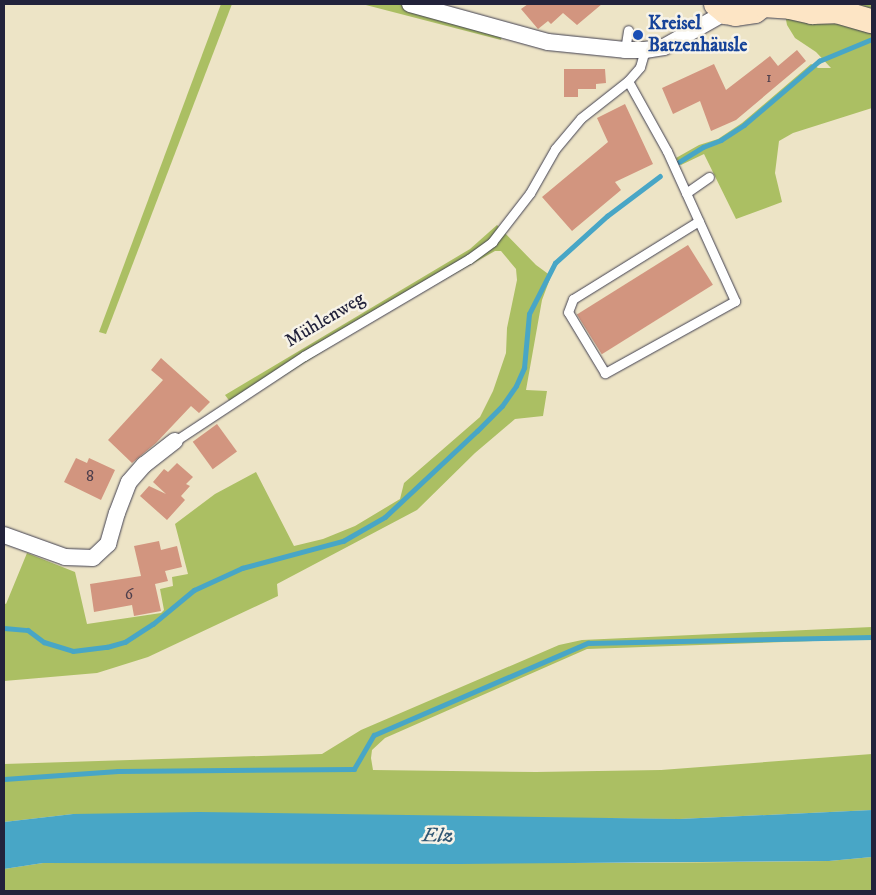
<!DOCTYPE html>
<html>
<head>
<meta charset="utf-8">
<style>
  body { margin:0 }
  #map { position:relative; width:876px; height:895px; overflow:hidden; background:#ede4c6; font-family:"IM FELL DW Pica",serif }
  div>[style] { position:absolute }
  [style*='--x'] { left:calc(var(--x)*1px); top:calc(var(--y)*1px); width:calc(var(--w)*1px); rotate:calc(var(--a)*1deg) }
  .green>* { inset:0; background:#abbf63 }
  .water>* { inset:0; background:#48a6c6 }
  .stream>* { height:4.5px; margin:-2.25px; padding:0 2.25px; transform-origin:2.25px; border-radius:2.25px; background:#48a6c6 }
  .building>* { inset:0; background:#d2957f; transform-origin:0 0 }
  .roads { filter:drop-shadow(0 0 1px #403f50) drop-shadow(0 0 1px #403f50) }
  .lane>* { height:9px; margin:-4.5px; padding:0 4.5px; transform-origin:4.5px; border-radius:4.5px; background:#fff }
  .street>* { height:16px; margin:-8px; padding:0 8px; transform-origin:8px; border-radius:8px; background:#fff }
  .secondary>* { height:24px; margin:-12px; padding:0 12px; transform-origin:12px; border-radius:12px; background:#fde5c5 }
  .dots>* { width:14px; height:14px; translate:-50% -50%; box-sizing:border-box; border:2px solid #f7f3e8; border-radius:50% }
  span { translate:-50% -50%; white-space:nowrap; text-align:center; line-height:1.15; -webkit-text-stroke:5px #f7f3e8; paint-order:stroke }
  .number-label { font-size:16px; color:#4e3f4c }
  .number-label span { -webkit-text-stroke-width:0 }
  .transit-label { font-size:19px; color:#164399; font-weight:700 }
  .left { translate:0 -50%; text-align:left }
  .street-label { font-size:19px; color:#22223b }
  .water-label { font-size:20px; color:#315773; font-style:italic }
  .frame { position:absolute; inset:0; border:5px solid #22223b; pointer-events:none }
</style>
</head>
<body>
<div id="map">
  <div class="green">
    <i style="clip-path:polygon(221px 4px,232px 4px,106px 334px,99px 332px)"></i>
    <i style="clip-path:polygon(362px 4px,433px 4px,503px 31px,501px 40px)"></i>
    <i style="clip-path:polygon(783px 4px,872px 4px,872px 108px,793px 133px,779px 141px,775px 173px,782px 202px,736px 219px,704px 154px,681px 165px,676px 158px,699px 145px,718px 139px,742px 123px,811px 64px,818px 68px,831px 68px,816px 52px,795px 38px,787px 25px)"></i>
    <i style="clip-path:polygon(497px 225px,536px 265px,551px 276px,542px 300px,526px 390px,547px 391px,543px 416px,515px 419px,475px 453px,417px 510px,277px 584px,278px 596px,148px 657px,97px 673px,4px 681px,4px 603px,6px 604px,27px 553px,75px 572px,87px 624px,161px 613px,164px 610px,160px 589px,173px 586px,172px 577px,188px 574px,175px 524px,215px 494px,256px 472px,294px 546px,323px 539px,355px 526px,400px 499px,404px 483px,480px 417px,493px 391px,506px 353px,507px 328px,517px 280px,516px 269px,501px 251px,495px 251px,371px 321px,234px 407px,225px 395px,470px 249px)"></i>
    <i style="clip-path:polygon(872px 627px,872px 639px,587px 649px,385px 738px,372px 750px,371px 758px,373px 770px,536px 772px,661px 770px,872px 754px,872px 810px,679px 819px,73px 814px,4px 822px,4px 764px,322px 754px,361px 730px,559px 645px,582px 640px)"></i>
    <i style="clip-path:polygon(872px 857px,872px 891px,4px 891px,4px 869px,43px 863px,638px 863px,829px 861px)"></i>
  </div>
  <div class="water">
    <i style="clip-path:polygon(872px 810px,872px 857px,829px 861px,459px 864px,43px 863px,4px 869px,4px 822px,73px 814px,199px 812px,679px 819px)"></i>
  </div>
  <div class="stream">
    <i style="--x:679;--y:162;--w:28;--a:-32"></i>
    <i style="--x:703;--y:147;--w:19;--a:-21"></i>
    <i style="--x:721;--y:140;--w:27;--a:-33"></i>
    <i style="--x:744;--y:125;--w:99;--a:-40.5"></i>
    <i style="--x:819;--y:61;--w:57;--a:-22.5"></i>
    <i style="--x:4;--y:628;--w:24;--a:5"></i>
    <i style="--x:28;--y:630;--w:20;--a:37"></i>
    <i style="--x:44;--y:642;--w:30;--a:17"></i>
    <i style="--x:73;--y:651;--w:34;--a:-7"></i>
    <i style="--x:107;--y:647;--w:19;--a:-16"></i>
    <i style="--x:125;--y:642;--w:33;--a:-33"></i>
    <i style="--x:153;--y:624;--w:53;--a:-39.7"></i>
    <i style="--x:194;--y:590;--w:53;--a:-24.6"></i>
    <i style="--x:242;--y:568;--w:105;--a:-15"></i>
    <i style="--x:343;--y:541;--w:48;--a:-29.7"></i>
    <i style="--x:385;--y:517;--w:126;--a:-43.1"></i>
    <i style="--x:477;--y:431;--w:35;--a:-45"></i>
    <i style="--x:502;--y:406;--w:24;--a:-55"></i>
    <i style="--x:516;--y:386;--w:20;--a:-66"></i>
    <i style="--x:524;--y:368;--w:54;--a:-84.7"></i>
    <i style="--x:529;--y:314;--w:57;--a:-63"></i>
    <i style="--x:555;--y:263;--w:70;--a:-42.1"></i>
    <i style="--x:607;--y:216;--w:66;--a:-37"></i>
    <i style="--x:4;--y:779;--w:114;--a:-4"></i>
    <i style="--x:118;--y:771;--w:236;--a:-0.5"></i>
    <i style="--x:354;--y:769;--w:39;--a:-60"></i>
    <i style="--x:374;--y:735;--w:233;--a:-23.3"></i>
    <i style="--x:588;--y:643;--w:284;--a:-1.2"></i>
  </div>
  <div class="building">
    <i style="clip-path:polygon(528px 4px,602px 4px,577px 25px,563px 13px,551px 24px,548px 21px,538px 29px,521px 9px)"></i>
    <i style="clip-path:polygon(797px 50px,806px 61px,736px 120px,711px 131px,700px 101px,673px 114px,662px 88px,714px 64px,726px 90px,770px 56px,778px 66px)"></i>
    <i style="clip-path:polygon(564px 69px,605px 69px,606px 83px,596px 84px,596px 89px,578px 89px,578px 97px,564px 97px)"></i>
    <i style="clip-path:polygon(625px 104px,653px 164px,615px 182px,621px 190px,572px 231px,542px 197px,608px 142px,597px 118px)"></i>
    <i style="left:688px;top:245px;width:47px;height:131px;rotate:58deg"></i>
    <i style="clip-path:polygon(161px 358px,210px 402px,199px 413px,191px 406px,156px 443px,132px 463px,108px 440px,163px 380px,151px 370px)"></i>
    <i style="left:217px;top:424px;width:34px;height:30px;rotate:54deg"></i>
    <i style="clip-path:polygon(76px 458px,87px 463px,89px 458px,115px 470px,101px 500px,64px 482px)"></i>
    <i style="clip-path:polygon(177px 463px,193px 477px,186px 484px,190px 486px,181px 496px,185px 500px,167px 520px,140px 496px,149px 486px,166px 494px,153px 482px,164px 469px,168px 472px)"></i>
    <i style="clip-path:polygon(159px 541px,161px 550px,177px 546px,182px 567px,165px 571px,168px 581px,155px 584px,161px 611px,134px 616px,132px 605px,94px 612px,90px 584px,141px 576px,134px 546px)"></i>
  </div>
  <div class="roads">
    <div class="lane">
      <i style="--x:625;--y:50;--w:20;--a:-81"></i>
      <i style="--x:628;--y:81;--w:80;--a:60.9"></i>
      <i style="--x:667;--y:151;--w:165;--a:65.6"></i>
      <i style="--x:735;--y:301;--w:149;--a:151"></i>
      <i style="--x:605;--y:373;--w:71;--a:-121.2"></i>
      <i style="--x:568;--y:312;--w:14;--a:-69"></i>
      <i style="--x:573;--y:299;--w:148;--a:-31.8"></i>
      <i style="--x:686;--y:193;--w:28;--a:-35"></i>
      <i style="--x:175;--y:441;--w:154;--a:-33.4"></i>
      <i style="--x:304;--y:356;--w:191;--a:-30.5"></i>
      <i style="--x:469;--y:259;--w:29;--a:-36"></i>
      <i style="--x:492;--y:242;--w:62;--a:-52.2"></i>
      <i style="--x:530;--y:193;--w:51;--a:-60.4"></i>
      <i style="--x:555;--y:149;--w:40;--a:-50"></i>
      <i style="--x:581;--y:118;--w:60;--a:-38.2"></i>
      <i style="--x:628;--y:81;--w:18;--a:-49"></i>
      <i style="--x:640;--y:67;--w:18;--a:-74"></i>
    </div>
    <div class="street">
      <i style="--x:410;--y:4;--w:143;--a:15.4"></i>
      <i style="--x:548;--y:42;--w:77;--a:5.9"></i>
      <i style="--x:625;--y:50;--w:20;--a:0"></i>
      <i style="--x:645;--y:50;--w:19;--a:-9"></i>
      <i style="--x:664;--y:47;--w:71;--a:-29.4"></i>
      <i style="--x:4;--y:535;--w:65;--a:19.8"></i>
      <i style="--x:65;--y:557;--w:28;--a:2"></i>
      <i style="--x:93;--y:558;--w:21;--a:-43"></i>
      <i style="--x:108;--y:544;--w:32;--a:-74"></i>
      <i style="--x:117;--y:513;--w:33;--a:-69"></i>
      <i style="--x:129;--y:482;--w:23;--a:-49"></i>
      <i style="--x:144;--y:465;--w:39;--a:-38"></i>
    </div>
    <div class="secondary">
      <i style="--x:716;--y:4;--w:13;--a:39"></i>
      <i style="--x:726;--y:12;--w:10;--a:11"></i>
      <i style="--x:736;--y:14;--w:19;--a:-9"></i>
      <i style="--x:755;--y:11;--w:11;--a:-38"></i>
      <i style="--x:825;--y:4;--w:13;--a:32"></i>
      <i style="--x:836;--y:11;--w:37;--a:16"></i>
      <i style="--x:763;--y:5;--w:27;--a:4"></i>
      <i style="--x:790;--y:7;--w:23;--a:13"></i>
      <i style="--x:812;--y:12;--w:24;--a:-2"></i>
    </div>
  </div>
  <div class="dots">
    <i style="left:638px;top:35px;background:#1a4fb4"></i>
  </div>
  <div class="number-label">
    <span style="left:769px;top:77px">1</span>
    <span style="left:90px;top:476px">8</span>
    <span style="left:129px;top:594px">6</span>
  </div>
  <div class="transit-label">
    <span class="left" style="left:648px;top:35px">Kreisel<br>Batzenhäusle</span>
  </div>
  <div class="street-label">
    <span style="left:325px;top:320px;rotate:-31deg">Mühlenweg</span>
  </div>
  <div class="water-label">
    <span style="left:438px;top:836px;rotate:1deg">Elz</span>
  </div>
  <div class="frame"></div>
</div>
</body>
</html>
